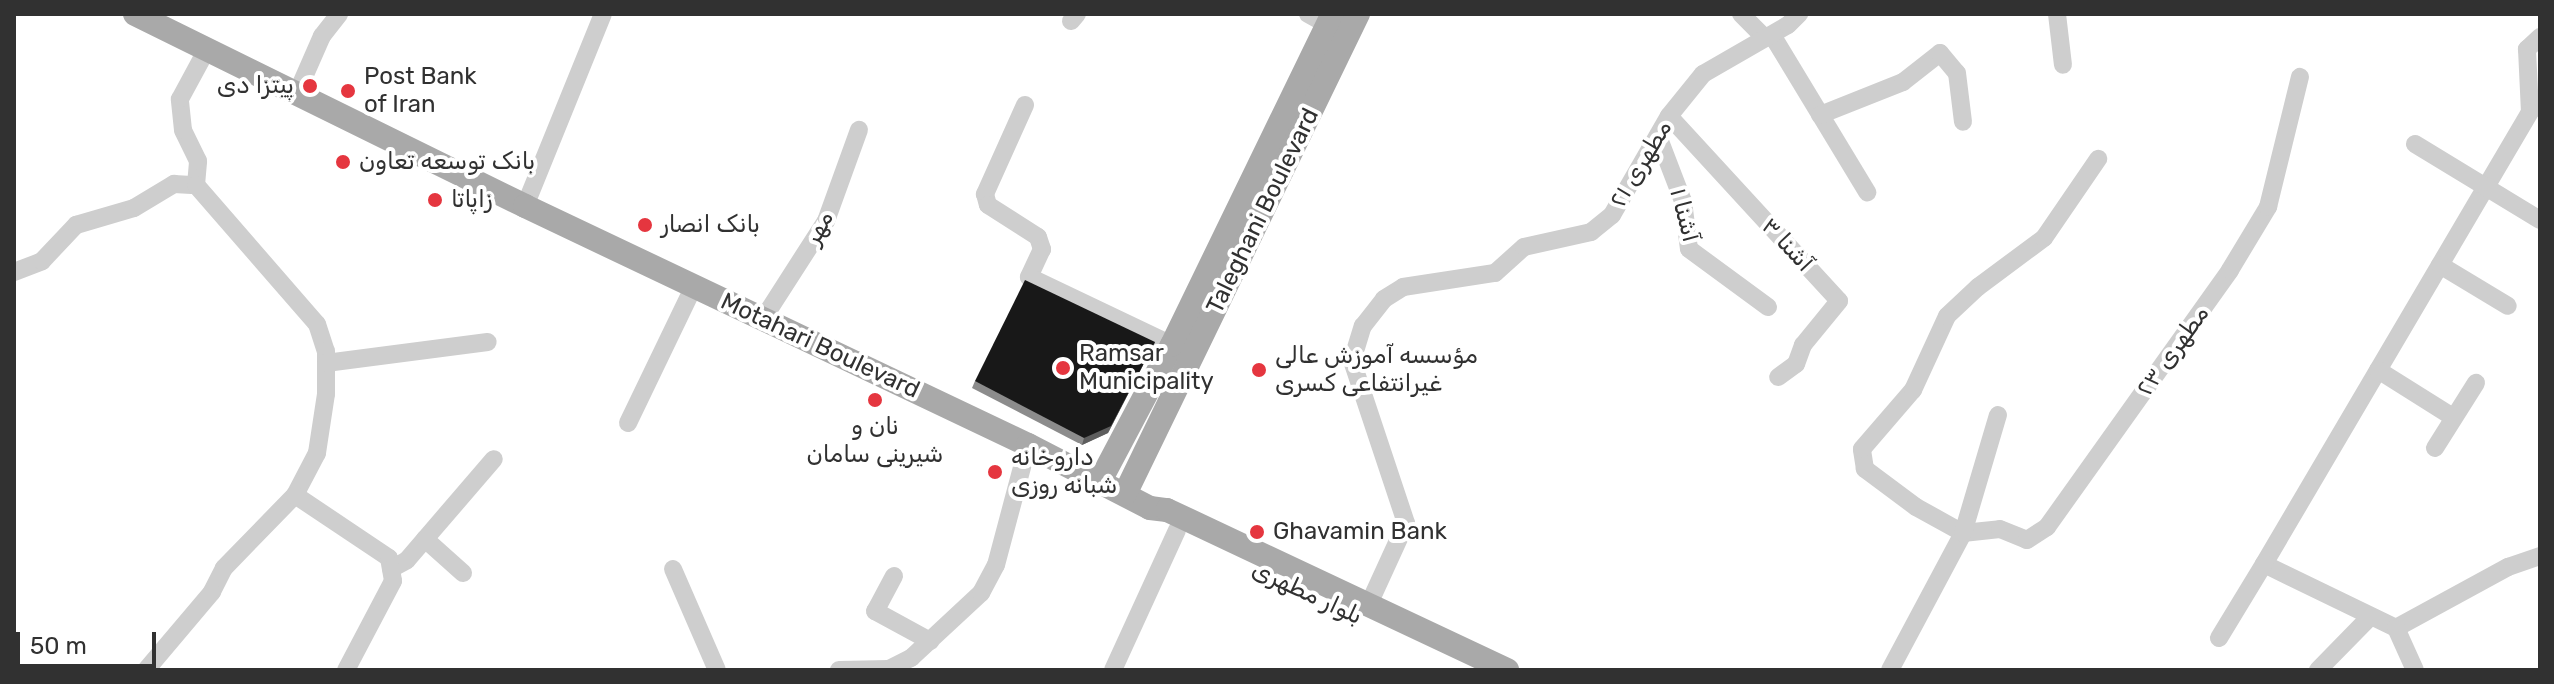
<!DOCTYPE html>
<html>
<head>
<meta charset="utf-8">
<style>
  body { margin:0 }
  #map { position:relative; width:2554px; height:684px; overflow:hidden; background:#fff; font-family:Rubik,Vazirmatn,sans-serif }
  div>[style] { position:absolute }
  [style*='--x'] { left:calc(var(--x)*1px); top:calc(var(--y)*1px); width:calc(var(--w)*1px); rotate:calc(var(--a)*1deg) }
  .minor>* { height:18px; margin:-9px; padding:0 9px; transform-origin:9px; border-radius:9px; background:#cecece }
  .major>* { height:24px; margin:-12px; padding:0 12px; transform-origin:12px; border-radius:12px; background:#a9a9a9 }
  .wall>* { inset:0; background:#8c8c8c }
  .shaded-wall>* { inset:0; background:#5d5d5d }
  .building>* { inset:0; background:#181818 }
  .dots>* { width:22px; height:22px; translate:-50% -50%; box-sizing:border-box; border:4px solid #fff; border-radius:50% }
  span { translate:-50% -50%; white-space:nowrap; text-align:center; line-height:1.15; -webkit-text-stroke:8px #fff; paint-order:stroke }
  .poi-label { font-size:24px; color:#313131 }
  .left { translate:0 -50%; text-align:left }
  .right { translate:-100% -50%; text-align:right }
  .street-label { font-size:24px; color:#313131 }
  .frame { position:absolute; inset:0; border:16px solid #313131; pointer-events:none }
  .scale { position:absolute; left:16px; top:632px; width:140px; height:36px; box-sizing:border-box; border:4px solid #313131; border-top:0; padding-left:10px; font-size:24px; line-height:28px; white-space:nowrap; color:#313131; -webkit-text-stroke:6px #fff; paint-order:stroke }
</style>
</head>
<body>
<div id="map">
  <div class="minor">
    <i style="--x:1308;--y:14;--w:23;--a:29"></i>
    <i style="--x:1741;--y:14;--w:34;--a:45"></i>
    <i style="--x:2057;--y:14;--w:51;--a:83.3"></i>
    <i style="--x:1071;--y:21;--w:9;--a:-49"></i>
    <i style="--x:1772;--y:35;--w:184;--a:58.8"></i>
    <i style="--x:2540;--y:37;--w:18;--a:137"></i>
    <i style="--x:2527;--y:49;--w:63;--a:87.3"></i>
    <i style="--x:2530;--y:112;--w:524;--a:120.48"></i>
    <i style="--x:2264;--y:564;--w:147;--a:25.9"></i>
    <i style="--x:2396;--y:628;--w:128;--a:-28.6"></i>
    <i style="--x:2508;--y:567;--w:34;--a:-19"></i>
    <i style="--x:297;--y:93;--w:62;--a:-66.3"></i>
    <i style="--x:322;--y:36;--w:28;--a:-52"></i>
    <i style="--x:1025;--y:105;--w:98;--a:114.2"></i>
    <i style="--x:985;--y:194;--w:11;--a:75"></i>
    <i style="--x:988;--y:205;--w:59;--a:32.6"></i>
    <i style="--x:1038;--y:237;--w:13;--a:72"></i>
    <i style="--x:1042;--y:249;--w:31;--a:115"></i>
    <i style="--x:1029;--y:277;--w:158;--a:25.4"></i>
    <i style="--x:1820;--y:115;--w:89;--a:-21.7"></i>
    <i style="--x:1903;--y:82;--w:47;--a:-38.1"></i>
    <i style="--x:1940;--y:53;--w:26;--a:50"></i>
    <i style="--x:1957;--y:73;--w:49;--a:83"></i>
    <i style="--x:1669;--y:116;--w:251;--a:47.4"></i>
    <i style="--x:1839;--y:301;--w:57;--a:129.3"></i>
    <i style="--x:1803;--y:345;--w:20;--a:110"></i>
    <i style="--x:1796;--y:364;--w:22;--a:144"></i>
    <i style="--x:1658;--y:136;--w:70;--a:69"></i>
    <i style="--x:1683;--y:201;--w:48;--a:82.9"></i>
    <i style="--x:1689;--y:249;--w:98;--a:36.3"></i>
    <i style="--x:2415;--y:144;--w:146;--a:31.3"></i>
    <i style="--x:196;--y:185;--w:24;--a:-85"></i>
    <i style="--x:198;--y:161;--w:34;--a:-116"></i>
    <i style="--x:183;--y:130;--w:31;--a:-96"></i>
    <i style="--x:180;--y:99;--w:57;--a:-61.6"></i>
    <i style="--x:525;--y:206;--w:207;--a:-67.9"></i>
    <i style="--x:2440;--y:265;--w:79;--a:31.1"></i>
    <i style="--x:14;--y:272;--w:30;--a:-21"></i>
    <i style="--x:42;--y:261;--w:50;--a:-46.6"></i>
    <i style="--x:76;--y:225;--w:60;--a:-16.3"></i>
    <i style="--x:134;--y:208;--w:47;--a:-31"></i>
    <i style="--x:174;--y:184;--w:22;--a:3"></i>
    <i style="--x:196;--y:185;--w:184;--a:49"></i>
    <i style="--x:317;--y:324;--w:28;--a:72"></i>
    <i style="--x:326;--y:351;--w:43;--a:90"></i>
    <i style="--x:326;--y:394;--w:60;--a:98.7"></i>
    <i style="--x:317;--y:453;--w:47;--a:117.6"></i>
    <i style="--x:295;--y:495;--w:102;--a:134.2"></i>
    <i style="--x:224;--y:568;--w:27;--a:117"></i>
    <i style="--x:212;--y:592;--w:102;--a:130.2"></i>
    <i style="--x:763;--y:319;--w:117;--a:-57.3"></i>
    <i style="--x:826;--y:221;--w:97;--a:-70.1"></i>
    <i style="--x:326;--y:363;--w:163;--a:-7.4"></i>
    <i style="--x:2378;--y:370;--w:89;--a:32.1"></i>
    <i style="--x:628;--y:423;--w:152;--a:-64.3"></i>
    <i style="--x:2435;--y:448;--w:77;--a:-57.8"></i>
    <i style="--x:295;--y:495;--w:113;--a:33.8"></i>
    <i style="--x:389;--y:558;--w:23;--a:80"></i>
    <i style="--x:393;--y:581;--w:101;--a:117.8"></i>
    <i style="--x:1963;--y:533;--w:37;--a:-6"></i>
    <i style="--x:2000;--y:529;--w:29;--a:22"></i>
    <i style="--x:2027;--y:540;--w:24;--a:-33"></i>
    <i style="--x:2047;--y:527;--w:315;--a:-54.5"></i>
    <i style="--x:2230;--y:270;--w:74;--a:-58.9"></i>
    <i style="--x:2268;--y:207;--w:134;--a:-76.2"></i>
    <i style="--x:1963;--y:533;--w:54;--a:-151"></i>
    <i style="--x:1916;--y:507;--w:64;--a:-143.3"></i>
    <i style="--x:1865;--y:469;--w:20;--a:-99"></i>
    <i style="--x:1862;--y:449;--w:78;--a:-49.2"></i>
    <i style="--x:1913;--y:390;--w:81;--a:-65.3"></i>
    <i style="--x:1947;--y:316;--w:42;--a:-43.1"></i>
    <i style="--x:1978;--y:287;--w:82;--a:-36.6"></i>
    <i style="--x:2044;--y:238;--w:96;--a:-55.6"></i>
    <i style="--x:425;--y:539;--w:51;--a:41.8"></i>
    <i style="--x:391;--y:569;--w:18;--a:-29"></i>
    <i style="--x:407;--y:560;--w:133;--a:-49.3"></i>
    <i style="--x:673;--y:569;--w:110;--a:66.5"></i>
    <i style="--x:894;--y:576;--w:40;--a:118"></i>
    <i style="--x:875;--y:611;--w:63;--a:28.6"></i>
    <i style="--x:1369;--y:604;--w:89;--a:-65.4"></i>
    <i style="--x:1406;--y:523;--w:171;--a:-108.4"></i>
    <i style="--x:1352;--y:361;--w:37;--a:-73"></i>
    <i style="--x:1363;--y:326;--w:34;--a:-52"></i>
    <i style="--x:1384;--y:299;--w:22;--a:-32"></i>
    <i style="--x:1403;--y:287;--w:93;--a:-8.7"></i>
    <i style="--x:1495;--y:273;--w:39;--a:-42"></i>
    <i style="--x:1524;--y:247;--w:69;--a:-12.6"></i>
    <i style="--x:1591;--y:232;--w:27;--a:-39"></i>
    <i style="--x:1612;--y:215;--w:114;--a:-60.1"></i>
    <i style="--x:1669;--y:116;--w:54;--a:-51"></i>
    <i style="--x:1703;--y:74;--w:98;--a:-30"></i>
    <i style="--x:1788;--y:25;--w:16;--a:-45"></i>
    <i style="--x:2396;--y:628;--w:46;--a:65.7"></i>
    <i style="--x:2219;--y:638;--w:87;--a:-58.7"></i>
    <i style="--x:839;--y:670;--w:50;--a:-1.1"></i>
    <i style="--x:889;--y:669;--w:25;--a:-27"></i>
    <i style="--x:911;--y:658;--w:96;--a:-42.9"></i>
    <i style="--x:981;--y:593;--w:32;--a:-62"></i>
    <i style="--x:996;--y:565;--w:124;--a:-75.1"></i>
    <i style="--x:1113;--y:670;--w:154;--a:-65.4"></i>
    <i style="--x:1890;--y:670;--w:155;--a:-61.9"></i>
    <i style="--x:1963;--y:533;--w:123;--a:-73.5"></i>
    <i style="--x:2318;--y:670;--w:73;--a:-45.6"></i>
  </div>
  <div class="major">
    <i style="--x:135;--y:14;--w:435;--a:26.2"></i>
    <i style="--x:525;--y:206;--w:557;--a:25.41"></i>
    <i style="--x:1028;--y:445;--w:137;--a:27.3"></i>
    <i style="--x:1150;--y:508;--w:17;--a:7"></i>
    <i style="--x:1167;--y:510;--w:376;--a:25.2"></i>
    <i style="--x:1100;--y:481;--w:154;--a:-62.1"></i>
    <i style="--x:1172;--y:345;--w:368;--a:-64.1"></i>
    <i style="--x:1125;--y:494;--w:534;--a:-64.11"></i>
  </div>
  <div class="wall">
    <i style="clip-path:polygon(1155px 342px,1108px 433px,1082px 445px,972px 388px,975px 381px)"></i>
  </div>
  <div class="shaded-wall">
    <i style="clip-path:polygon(1155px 342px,1108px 433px,1082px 445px,1084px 438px)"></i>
  </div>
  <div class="building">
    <i style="clip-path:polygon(1025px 280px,1155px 342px,1111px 426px,1084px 438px,975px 381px)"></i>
  </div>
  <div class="dots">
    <i style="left:310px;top:86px;background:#e5363f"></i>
    <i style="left:348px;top:91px;background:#e5363f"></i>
    <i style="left:343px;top:162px;background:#e5363f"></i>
    <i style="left:435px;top:200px;background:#e5363f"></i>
    <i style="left:645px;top:225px;background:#e5363f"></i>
    <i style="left:1063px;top:368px;background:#e5363f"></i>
    <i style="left:1259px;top:370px;background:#e5363f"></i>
    <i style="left:875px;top:400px;background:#e5363f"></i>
    <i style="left:995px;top:472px;background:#e5363f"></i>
    <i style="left:1257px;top:532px;background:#e5363f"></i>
  </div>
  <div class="poi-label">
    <span class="left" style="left:364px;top:91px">Post Bank<br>of Iran</span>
    <span class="right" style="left:294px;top:86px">پیتزا دی</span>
    <span class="left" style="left:359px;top:162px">بانک توسعه تعاون</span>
    <span class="left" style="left:451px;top:200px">زاپاتا</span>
    <span class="left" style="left:661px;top:225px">بانک انصار</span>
    <span class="left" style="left:1079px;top:368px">Ramsar<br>Municipality</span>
    <span class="left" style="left:1275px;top:370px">مؤسسه آموزش عالی<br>غیرانتفاعی کسری</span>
    <span style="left:875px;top:441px">نان و<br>شیرینی سامان</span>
    <span class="left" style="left:1011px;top:472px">داروخانه<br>شبانه روزی</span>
    <span class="left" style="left:1273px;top:532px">Ghavamin Bank</span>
  </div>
  <div class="street-label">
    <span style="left:1641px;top:164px;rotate:-59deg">مطهری ۲۱</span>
    <span style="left:1263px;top:211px;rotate:-64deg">Taleghani Boulevard</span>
    <span style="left:1684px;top:215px;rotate:75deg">آشنا ۱</span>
    <span style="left:819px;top:228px;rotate:-61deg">مهر</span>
    <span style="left:1787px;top:245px;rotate:47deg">آشنا ۳</span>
    <span style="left:820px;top:346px;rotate:25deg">Motahari Boulevard</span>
    <span style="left:2173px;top:351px;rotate:-54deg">مطهری ۲۳</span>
    <span style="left:1307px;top:593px;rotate:25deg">بلوار مطهری</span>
  </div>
  <div class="frame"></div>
  <div class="scale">50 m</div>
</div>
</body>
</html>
